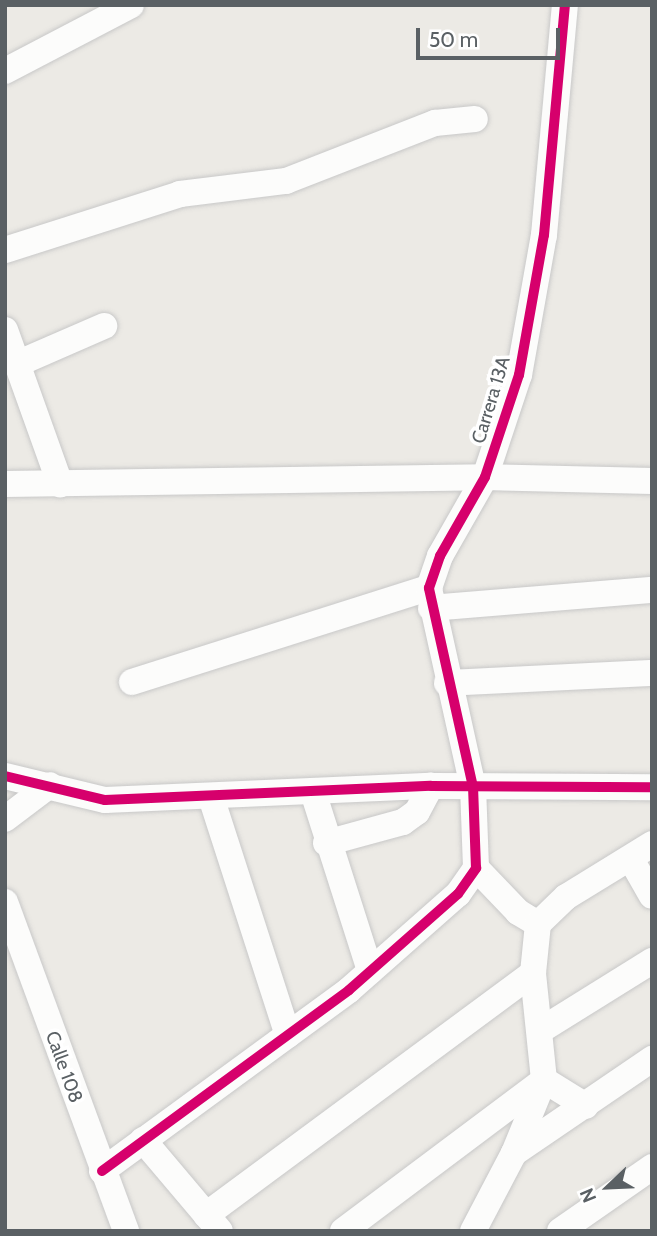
<!DOCTYPE html>
<html>
<head>
<meta charset="utf-8">
<style>
  body { margin:0 }
  #map { position:relative; width:657px; height:1236px; overflow:hidden; background:#eceae5; font-family:Cabin,sans-serif }
  div>[style] { position:absolute }
  [style*='--x'] { left:calc(var(--x)*1px); top:calc(var(--y)*1px); width:calc(var(--w)*1px); rotate:calc(var(--a)*1deg) }
  .roads { filter:drop-shadow(0 0 2px #c8c8c8) drop-shadow(0 0 2px #c8c8c8) }
  .minor>* { height:26px; margin:-13px; padding:0 13px; transform-origin:13px; border-radius:13px; background:#fcfcfb }
  .cycleway>* { height:10px; margin:-5px; padding:0 5px; transform-origin:5px; border-radius:5px; background:#d6006c }
  span { translate:-50% -50%; white-space:nowrap; text-align:center; line-height:1.15; -webkit-text-stroke:7px #fff; paint-order:stroke }
  .street-label { font-size:19px; color:#5a6064 }
  .frame { position:absolute; inset:0; border:7px solid #5a6064; pointer-events:none }
  .north { position:absolute; left:573px; top:1152px; width:70px; height:70px; -webkit-text-stroke:5px #fff; paint-order:stroke; rotate:247deg; font-size:19px; font-weight:700; line-height:28px; text-align:center; color:#5a6064 }
  .north::after { content:''; display:block; margin:auto; width:24px; height:32px; background:#5a6064; clip-path:polygon(50% 0,100% 100%,50% 72%,0 100%) }
  .scale { position:absolute; left:416px; top:28px; width:144px; height:32px; box-sizing:border-box; border:4px solid #5a6064; border-top:0; padding-left:9px; font-size:21px; line-height:24px; white-space:nowrap; color:#5a6064; -webkit-text-stroke:5px #fff; paint-order:stroke }
</style>
</head>
<body>
<div id="map">
  <div class="roads">
    <div class="minor">
      <i style="--x:5;--y:71;--w:142;--a:-27.6"></i>
      <i style="--x:5;--y:250;--w:184;--a:-17.7"></i>
      <i style="--x:180;--y:194;--w:107;--a:-7"></i>
      <i style="--x:286;--y:181;--w:160;--a:-21.3"></i>
      <i style="--x:435;--y:123;--w:40;--a:-5.7"></i>
      <i style="--x:5;--y:330;--w:164;--a:70.3"></i>
      <i style="--x:19;--y:363;--w:93;--a:-23.5"></i>
      <i style="--x:5;--y:484;--w:480;--a:-0.8"></i>
      <i style="--x:485;--y:477;--w:167;--a:1.4"></i>
      <i style="--x:431;--y:608;--w:222;--a:-4.7"></i>
      <i style="--x:132;--y:682;--w:312;--a:-17.6"></i>
      <i style="--x:447;--y:683;--w:205;--a:-2.8"></i>
      <i style="--x:5;--y:776;--w:103;--a:13.5"></i>
      <i style="--x:105;--y:800;--w:326;--a:-2.5"></i>
      <i style="--x:431;--y:786;--w:221;--a:0.3"></i>
      <i style="--x:313;--y:792;--w:188;--a:72.3"></i>
      <i style="--x:211;--y:797;--w:250;--a:72.1"></i>
      <i style="--x:5;--y:819;--w:56;--a:-37.1"></i>
      <i style="--x:326;--y:843;--w:80;--a:-15.3"></i>
      <i style="--x:403;--y:822;--w:17;--a:-36"></i>
      <i style="--x:417;--y:812;--w:30;--a:-62"></i>
      <i style="--x:632;--y:861;--w:40;--a:60.3"></i>
      <i style="--x:476;--y:868;--w:61;--a:46.3"></i>
      <i style="--x:518;--y:912;--w:23;--a:31"></i>
      <i style="--x:5;--y:902;--w:351;--a:69.8"></i>
      <i style="--x:541;--y:1030;--w:131;--a:-31.9"></i>
      <i style="--x:143;--y:1140;--w:119;--a:49.8"></i>
      <i style="--x:514;--y:1153;--w:167;--a:-34.3"></i>
      <i style="--x:102;--y:1171;--w:306;--a:-36.2"></i>
      <i style="--x:349;--y:990;--w:145;--a:-41.4"></i>
      <i style="--x:458;--y:894;--w:32;--a:-55"></i>
      <i style="--x:476;--y:868;--w:81;--a:-92.1"></i>
      <i style="--x:473;--y:787;--w:204;--a:-102.5"></i>
      <i style="--x:429;--y:588;--w:34;--a:-71"></i>
      <i style="--x:440;--y:556;--w:91;--a:-60.3"></i>
      <i style="--x:485;--y:477;--w:108;--a:-71.6"></i>
      <i style="--x:519;--y:375;--w:142;--a:-79.9"></i>
      <i style="--x:544;--y:235;--w:231;--a:-84.8"></i>
      <i style="--x:206;--y:1215;--w:407;--a:-36.5"></i>
      <i style="--x:343;--y:1231;--w:251;--a:-36.9"></i>
      <i style="--x:544;--y:1080;--w:49;--a:31.8"></i>
      <i style="--x:473;--y:1231;--w:88;--a:-62.3"></i>
      <i style="--x:514;--y:1153;--w:79;--a:-67.7"></i>
      <i style="--x:544;--y:1080;--w:108;--a:-95.9"></i>
      <i style="--x:533;--y:973;--w:49;--a:-84.2"></i>
      <i style="--x:538;--y:924;--w:39;--a:-44"></i>
      <i style="--x:566;--y:897;--w:101;--a:-31.6"></i>
      <i style="--x:560;--y:1231;--w:112;--a:-34.8"></i>
    </div>
  </div>
  <div class="cycleway">
    <i style="--x:5;--y:776;--w:103;--a:13.5"></i>
    <i style="--x:105;--y:800;--w:326;--a:-2.5"></i>
    <i style="--x:431;--y:786;--w:221;--a:0.3"></i>
    <i style="--x:102;--y:1171;--w:306;--a:-36.2"></i>
    <i style="--x:349;--y:990;--w:145;--a:-41.4"></i>
    <i style="--x:458;--y:894;--w:32;--a:-55"></i>
    <i style="--x:476;--y:868;--w:81;--a:-92.1"></i>
    <i style="--x:473;--y:787;--w:204;--a:-102.5"></i>
    <i style="--x:429;--y:588;--w:34;--a:-71"></i>
    <i style="--x:440;--y:556;--w:91;--a:-60.3"></i>
    <i style="--x:485;--y:477;--w:108;--a:-71.6"></i>
    <i style="--x:519;--y:375;--w:142;--a:-79.9"></i>
    <i style="--x:544;--y:235;--w:231;--a:-84.8"></i>
  </div>
  <div class="street-label">
    <span style="left:491px;top:400px;rotate:-73deg">Carrera 13A</span>
    <span style="left:64px;top:1067px;rotate:70deg">Calle 108</span>
  </div>
  <div class="frame"></div>
  <div class="north">N</div>
  <div class="scale">50 m</div>
</div>
</body>
</html>
